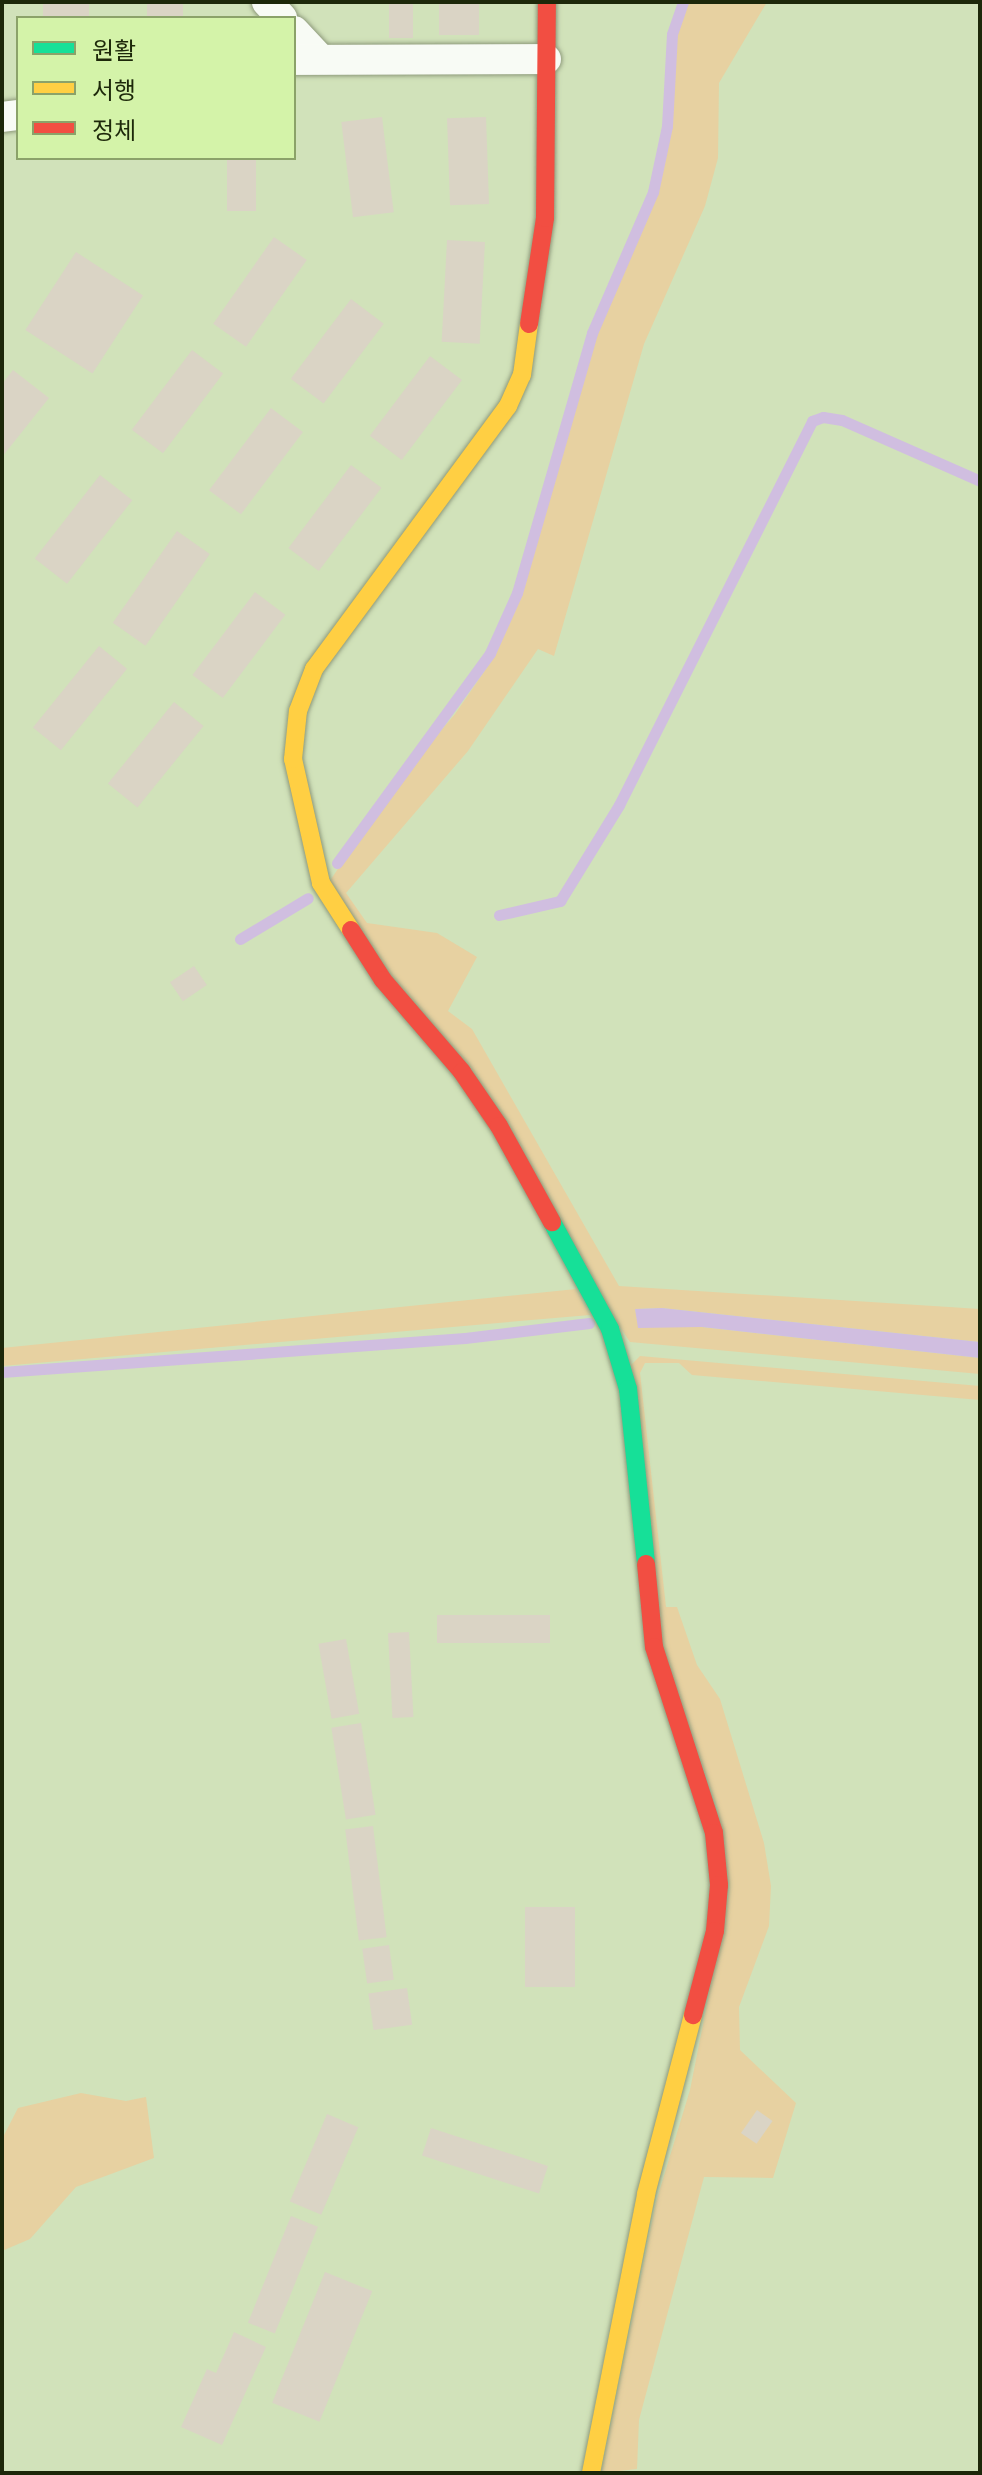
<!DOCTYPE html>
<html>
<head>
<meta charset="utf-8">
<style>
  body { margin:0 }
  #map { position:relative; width:982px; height:2475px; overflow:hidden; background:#d1e2ba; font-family:Inter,"Noto Sans KR",sans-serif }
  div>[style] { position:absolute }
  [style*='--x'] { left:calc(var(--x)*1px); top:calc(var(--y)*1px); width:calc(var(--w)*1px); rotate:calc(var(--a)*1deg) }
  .green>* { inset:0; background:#e7d1a1 }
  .water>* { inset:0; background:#d0bee0 }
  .stream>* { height:11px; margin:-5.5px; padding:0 5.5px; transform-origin:5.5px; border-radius:5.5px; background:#d0bee0 }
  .building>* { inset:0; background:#dad4c5; transform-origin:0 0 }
  .roads { filter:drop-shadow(0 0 2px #8e9a7b) drop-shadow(0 0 2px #8e9a7b) }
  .street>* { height:30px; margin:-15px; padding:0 15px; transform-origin:15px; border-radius:15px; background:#f8fbf5 }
  .fast>* { height:18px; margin:-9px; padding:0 9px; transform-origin:9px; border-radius:9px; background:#16e098 }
  .slow>* { height:18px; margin:-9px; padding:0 9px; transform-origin:9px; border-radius:9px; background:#ffcf43 }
  .jam>* { height:18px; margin:-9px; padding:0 9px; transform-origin:9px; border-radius:9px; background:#f24e42 }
  span { translate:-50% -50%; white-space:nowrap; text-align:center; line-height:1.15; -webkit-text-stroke:6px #d4f3a9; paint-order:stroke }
  .frame { position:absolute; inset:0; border:4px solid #1d280a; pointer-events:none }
  .legend { position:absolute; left:16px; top:16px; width:280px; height:144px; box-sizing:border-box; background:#d4f3a9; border:2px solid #8ba269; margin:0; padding:10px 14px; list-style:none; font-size:24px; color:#1d280a }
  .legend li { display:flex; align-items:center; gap:16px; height:40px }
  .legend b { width:40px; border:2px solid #8ba269 }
</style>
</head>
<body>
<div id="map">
  <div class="green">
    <i style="clip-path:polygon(688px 2px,767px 2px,719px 83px,718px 158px,705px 206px,644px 344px,554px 656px,538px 649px,468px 751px,346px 893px,367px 923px,437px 933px,477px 957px,448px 1011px,472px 1029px,619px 1286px,980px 1309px,980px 1342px,662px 1308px,635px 1309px,639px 1327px,702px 1327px,980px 1358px,980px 1374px,630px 1342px,327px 885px,394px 786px,455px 714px,495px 656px,522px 594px,596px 335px,658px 194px,671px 126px,676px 35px)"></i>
    <i style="clip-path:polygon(576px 1289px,590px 1315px,2px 1366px,2px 1348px)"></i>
    <i style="clip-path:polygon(640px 1356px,980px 1386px,980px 1400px,692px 1375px,679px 1363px,645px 1363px,640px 1373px,666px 1607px,677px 1607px,697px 1665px,720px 1699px,764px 1843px,771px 1886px,769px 1926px,739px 2007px,740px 2050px,796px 2103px,773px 2178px,704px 2177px,639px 2420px,637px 2469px,601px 2473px,656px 2202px,690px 2090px,730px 1888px,718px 1810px,660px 1642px,631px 1365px)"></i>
    <i style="clip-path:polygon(81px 2093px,126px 2101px,146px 2097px,154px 2158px,76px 2187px,30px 2239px,2px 2251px,2px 2139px,18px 2108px)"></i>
  </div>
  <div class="water">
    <i style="clip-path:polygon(662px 1308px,980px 1342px,980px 1358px,702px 1327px,638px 1328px,635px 1309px)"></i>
  </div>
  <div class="stream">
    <i style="--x:337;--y:863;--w:260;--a:-53.9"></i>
    <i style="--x:490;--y:653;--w:66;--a:-65.8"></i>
    <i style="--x:517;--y:593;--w:271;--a:-73.9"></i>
    <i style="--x:592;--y:333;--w:154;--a:-66.6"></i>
    <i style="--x:653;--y:192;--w:67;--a:-78"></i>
    <i style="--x:667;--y:126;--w:92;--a:-86.9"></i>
    <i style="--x:672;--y:34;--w:34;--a:-71"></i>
    <i style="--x:499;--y:915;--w:63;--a:-12.9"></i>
    <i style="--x:560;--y:901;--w:113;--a:-58.4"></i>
    <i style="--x:619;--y:805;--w:430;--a:-63.3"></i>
    <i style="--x:812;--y:421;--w:12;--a:-20"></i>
    <i style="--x:823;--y:417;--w:19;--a:9"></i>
    <i style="--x:842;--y:420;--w:151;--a:23.8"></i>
    <i style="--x:240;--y:939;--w:79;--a:-31.1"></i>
    <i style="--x:2;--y:1372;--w:464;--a:-4.2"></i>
    <i style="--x:465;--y:1338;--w:125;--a:-6.9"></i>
  </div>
  <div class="building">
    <i style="left:43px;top:2px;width:46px;height:16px"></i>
    <i style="left:147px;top:2px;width:36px;height:16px"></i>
    <i style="left:389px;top:2px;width:24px;height:36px"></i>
    <i style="left:439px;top:2px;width:40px;height:33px"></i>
    <i style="left:382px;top:117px;width:96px;height:41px;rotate:83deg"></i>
    <i style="left:486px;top:117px;width:87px;height:39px;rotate:88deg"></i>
    <i style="left:227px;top:158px;width:29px;height:53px"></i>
    <i style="left:274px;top:237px;width:40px;height:106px;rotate:35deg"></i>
    <i style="left:447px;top:240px;width:38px;height:102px;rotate:3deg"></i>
    <i style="left:76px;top:252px;width:80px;height:93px;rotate:33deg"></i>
    <i style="left:351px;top:299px;width:41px;height:100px;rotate:37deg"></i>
    <i style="left:192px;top:350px;width:39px;height:100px;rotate:37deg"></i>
    <i style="left:430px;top:356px;width:40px;height:100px;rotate:37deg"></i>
    <i style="clip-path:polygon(13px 370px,49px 398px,2px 457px,2px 384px)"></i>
    <i style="left:271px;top:408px;width:40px;height:103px;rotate:37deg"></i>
    <i style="left:351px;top:465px;width:38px;height:104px;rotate:37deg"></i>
    <i style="left:100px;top:475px;width:41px;height:106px;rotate:38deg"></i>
    <i style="left:177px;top:531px;width:40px;height:112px;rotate:35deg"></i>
    <i style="left:255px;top:592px;width:38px;height:104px;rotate:37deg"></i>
    <i style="left:99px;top:646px;width:36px;height:105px;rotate:39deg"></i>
    <i style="left:174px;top:702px;width:38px;height:105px;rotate:39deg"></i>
    <i style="left:194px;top:966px;width:23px;height:29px;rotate:56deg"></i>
    <i style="left:550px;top:1615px;width:28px;height:113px;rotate:90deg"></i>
    <i style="left:409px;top:1632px;width:85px;height:21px;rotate:87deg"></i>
    <i style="left:346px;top:1639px;width:76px;height:28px;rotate:80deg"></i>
    <i style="left:361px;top:1723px;width:93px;height:30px;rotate:81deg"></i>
    <i style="left:373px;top:1826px;width:112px;height:28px;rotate:83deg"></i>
    <i style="left:575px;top:1907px;width:80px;height:50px;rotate:90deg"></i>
    <i style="left:389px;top:1945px;width:35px;height:27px;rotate:82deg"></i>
    <i style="left:407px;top:1988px;width:37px;height:39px;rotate:82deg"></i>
    <i style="left:757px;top:2110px;width:19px;height:28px;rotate:35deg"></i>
    <i style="left:327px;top:2114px;width:34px;height:95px;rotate:23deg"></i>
    <i style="left:431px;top:2128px;width:123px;height:29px;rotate:18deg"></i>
    <i style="left:291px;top:2216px;width:29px;height:115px;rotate:22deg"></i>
    <i style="left:325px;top:2272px;width:51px;height:141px;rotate:22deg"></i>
    <i style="clip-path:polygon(234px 2332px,266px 2347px,222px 2445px,181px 2427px,207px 2369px,216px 2373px)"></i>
  </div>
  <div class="roads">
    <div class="street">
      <i style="--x:267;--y:2;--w:22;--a:47"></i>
      <i style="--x:294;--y:31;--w:37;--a:47"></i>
      <i style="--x:294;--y:60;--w:252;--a:-0.2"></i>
      <i style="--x:2;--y:117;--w:16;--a:-7"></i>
    </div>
    <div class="fast">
      <i style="--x:552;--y:1222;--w:122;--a:61.5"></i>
      <i style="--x:610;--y:1329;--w:63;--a:73.3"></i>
      <i style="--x:628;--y:1389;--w:176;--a:84.1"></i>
    </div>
    <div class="slow">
      <i style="--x:351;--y:930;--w:56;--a:-122.6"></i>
      <i style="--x:321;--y:883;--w:127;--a:-102.7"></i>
      <i style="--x:293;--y:759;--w:48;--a:-84.1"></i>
      <i style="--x:298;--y:711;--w:45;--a:-69.1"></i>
      <i style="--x:314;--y:669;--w:327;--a:-53.6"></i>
      <i style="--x:508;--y:406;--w:34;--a:-66"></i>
      <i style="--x:522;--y:375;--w:51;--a:-82.2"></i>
      <i style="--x:591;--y:2473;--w:284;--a:-78.8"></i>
      <i style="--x:646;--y:2194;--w:185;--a:-75.3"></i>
    </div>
    <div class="jam">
      <i style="--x:529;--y:324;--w:107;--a:-81.4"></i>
      <i style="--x:545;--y:218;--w:216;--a:-89.5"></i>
      <i style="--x:351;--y:930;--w:59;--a:57.4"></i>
      <i style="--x:383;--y:980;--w:121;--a:49.3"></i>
      <i style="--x:462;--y:1072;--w:65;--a:55.6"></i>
      <i style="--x:499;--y:1126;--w:110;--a:61.1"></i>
      <i style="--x:646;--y:1564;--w:83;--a:84.5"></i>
      <i style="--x:654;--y:1647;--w:195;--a:72.1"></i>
      <i style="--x:714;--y:1833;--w:52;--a:84.5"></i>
      <i style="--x:719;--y:1885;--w:46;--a:95"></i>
      <i style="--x:715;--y:1931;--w:87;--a:104.7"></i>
    </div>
  </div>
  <div class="frame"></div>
  <ul class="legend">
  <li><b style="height:10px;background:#16e098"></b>원활</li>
  <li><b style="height:10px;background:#ffcf43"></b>서행</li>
  <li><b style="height:10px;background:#f24e42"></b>정체</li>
  </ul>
</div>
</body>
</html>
